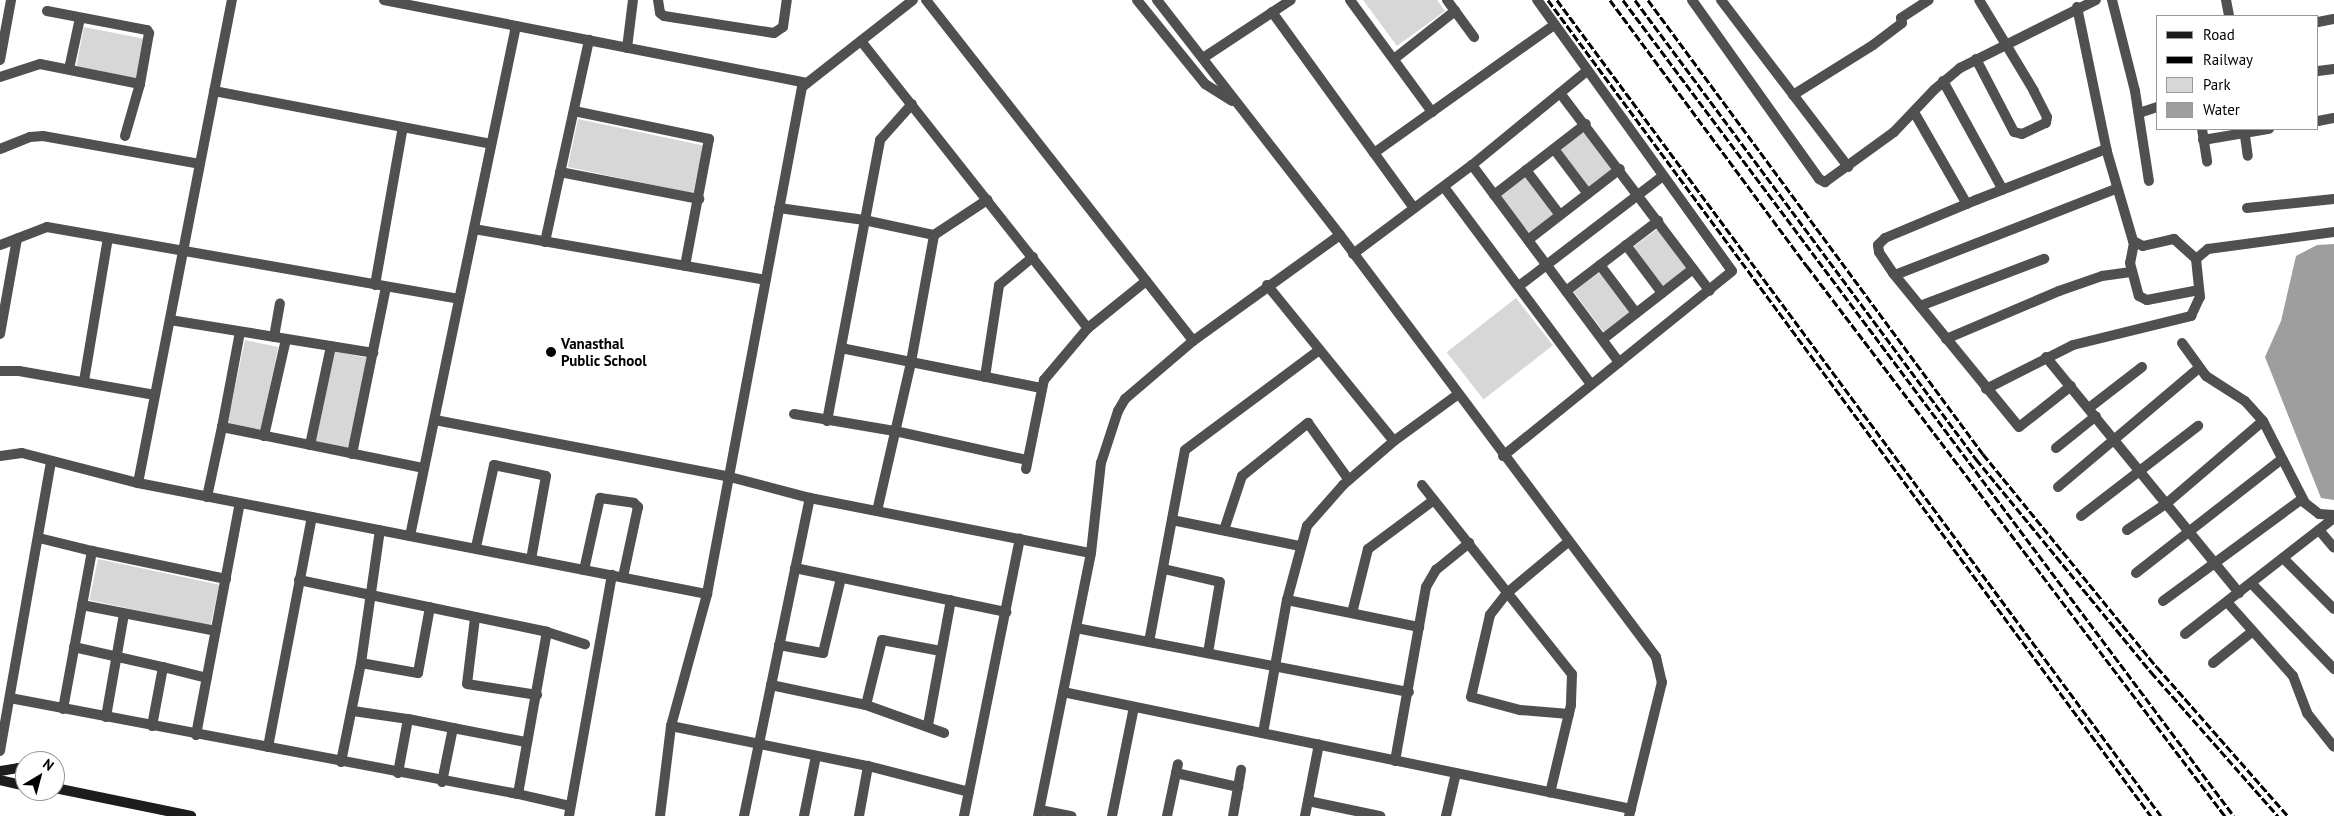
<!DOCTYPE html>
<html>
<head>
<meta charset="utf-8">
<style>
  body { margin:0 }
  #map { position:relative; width:2334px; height:816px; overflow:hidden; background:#fff; font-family:"PT Sans",sans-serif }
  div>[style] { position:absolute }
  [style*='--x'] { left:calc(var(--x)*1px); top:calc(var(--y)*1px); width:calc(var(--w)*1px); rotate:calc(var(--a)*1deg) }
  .green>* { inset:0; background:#d7d7d7; transform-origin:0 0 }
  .water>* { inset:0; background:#9e9e9e }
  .minor>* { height:10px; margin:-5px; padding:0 5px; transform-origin:5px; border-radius:5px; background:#505050 }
  .tertiary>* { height:10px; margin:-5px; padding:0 5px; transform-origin:5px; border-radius:5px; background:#505050 }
  .secondary>* { height:10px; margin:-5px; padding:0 5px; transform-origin:5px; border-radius:5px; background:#1d1d1d }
  .rail>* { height:3px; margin-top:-1.5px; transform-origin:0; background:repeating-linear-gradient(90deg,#000 0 8px,transparent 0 10.5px) }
  .dots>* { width:14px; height:14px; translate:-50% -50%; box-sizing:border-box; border:2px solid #fff; border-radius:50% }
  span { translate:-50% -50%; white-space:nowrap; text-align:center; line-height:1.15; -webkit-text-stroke:5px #fff; paint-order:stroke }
  .poi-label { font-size:15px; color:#000; font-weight:700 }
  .left { translate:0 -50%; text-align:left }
  .legend { position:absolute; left:2156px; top:15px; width:162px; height:115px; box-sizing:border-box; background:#fff; border:1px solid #999; margin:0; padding:6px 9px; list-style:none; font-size:15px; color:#000 }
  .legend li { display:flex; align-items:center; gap:10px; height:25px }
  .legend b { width:25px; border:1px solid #999 }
  .north { position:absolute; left:15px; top:751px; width:50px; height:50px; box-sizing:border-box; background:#fff; border:1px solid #999; border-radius:50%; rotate:37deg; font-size:14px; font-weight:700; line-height:20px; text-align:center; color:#000 }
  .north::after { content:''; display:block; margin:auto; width:18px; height:22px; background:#000; clip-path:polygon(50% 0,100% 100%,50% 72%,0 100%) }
</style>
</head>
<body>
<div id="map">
  <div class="green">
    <i style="clip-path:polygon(1363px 0,1437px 0,1445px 11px,1397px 46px)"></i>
    <i style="left:84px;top:27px;width:61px;height:40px;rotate:11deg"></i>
    <i style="left:578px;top:119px;width:128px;height:49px;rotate:12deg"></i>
    <i style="left:1585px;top:129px;width:50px;height:33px;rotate:53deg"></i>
    <i style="left:1526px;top:175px;width:49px;height:33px;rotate:52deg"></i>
    <i style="left:1659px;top:228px;width:49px;height:34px;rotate:54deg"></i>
    <i style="left:1600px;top:272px;width:50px;height:33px;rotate:53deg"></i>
    <i style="left:1516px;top:298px;width:60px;height:88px;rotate:52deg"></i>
    <i style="left:245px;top:340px;width:34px;height:86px;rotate:12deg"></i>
    <i style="left:334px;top:351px;width:35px;height:93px;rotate:12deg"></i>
    <i style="left:98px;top:559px;width:124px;height:42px;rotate:12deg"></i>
  </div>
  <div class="water">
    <i style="clip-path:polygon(2334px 244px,2334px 500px,2321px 498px,2265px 357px,2281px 321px,2296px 256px,2317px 245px)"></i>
  </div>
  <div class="minor">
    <i style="--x:384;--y:0;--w:431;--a:11.1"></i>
    <i style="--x:658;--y:0;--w:13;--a:81"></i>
    <i style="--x:660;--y:13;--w:5;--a:37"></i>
    <i style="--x:664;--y:16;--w:111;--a:8.8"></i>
    <i style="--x:774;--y:33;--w:11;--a:-34"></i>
    <i style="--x:783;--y:27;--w:27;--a:-82"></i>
    <i style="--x:926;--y:0;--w:433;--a:51.9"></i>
    <i style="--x:1350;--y:0;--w:139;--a:53.8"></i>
    <i style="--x:1447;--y:0;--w:46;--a:53.9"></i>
    <i style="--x:1692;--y:0;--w:219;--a:54.6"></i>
    <i style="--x:1819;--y:179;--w:7;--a:27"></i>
    <i style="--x:1825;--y:182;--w:85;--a:-35.9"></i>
    <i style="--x:1894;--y:132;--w:59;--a:-46.4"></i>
    <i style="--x:1935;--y:89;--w:33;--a:-40"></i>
    <i style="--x:1960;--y:68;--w:152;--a:-26.6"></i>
    <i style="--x:1721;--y:0;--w:210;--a:52.7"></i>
    <i style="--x:2112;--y:0;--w:94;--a:75.8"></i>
    <i style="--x:2135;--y:91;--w:91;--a:81.2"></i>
    <i style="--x:2226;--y:0;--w:16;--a:79"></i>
    <i style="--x:2077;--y:7;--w:148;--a:78.3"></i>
    <i style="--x:2107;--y:152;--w:93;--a:73.7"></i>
    <i style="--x:2133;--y:241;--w:11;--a:27"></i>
    <i style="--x:2143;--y:246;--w:32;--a:-13"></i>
    <i style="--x:2174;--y:239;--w:30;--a:42"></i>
    <i style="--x:47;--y:11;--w:102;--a:10.8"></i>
    <i style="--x:147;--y:30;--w:4;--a:56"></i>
    <i style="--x:149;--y:33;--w:52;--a:100"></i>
    <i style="--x:140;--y:84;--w:54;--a:106.1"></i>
    <i style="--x:1272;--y:12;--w:242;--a:54.1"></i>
    <i style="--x:2318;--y:22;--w:16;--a:-11"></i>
    <i style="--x:861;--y:41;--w:366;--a:51.7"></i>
    <i style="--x:627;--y:48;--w:48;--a:-82.9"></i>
    <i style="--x:1203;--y:58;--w:105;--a:-33.4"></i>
    <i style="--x:1394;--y:59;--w:78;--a:-38.2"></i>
    <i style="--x:1976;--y:59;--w:82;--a:62.5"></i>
    <i style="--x:2014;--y:132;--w:8;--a:14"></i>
    <i style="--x:2022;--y:134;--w:26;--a:-25"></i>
    <i style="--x:2046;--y:123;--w:6;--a:-81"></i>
    <i style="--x:2047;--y:117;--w:29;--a:-117"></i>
    <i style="--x:2034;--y:91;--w:106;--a:-121.1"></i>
    <i style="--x:0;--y:60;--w:61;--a:-79.6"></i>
    <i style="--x:69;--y:69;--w:52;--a:-77.8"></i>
    <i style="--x:2318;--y:71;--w:16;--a:-7"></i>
    <i style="--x:0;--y:77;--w:42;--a:-18"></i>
    <i style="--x:40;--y:64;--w:102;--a:11.3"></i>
    <i style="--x:1943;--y:81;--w:124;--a:61.2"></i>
    <i style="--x:214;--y:91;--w:282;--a:10.8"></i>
    <i style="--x:1560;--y:93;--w:248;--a:52.9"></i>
    <i style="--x:1793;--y:95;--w:94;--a:-32"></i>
    <i style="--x:1873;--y:45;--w:36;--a:-37"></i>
    <i style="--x:1902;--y:23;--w:5;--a:-101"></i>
    <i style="--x:1901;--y:18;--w:33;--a:-33"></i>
    <i style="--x:574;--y:111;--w:138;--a:11.7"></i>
    <i style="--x:709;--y:139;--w:129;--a:100.7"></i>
    <i style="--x:1914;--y:112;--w:106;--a:60.1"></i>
    <i style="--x:2139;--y:113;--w:20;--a:-18"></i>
    <i style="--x:2318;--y:121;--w:16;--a:-11"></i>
    <i style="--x:2202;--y:129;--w:33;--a:81"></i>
    <i style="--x:2244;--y:129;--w:27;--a:82"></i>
    <i style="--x:2203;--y:140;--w:67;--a:-9.5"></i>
    <i style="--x:0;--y:149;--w:32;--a:-22"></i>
    <i style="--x:30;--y:137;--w:13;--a:-4"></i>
    <i style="--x:43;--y:136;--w:159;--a:10.1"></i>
    <i style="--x:1554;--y:149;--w:56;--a:52.9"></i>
    <i style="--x:1374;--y:153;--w:221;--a:-35.4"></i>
    <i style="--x:1472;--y:165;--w:246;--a:53.3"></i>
    <i style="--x:1526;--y:170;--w:56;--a:52.9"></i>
    <i style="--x:560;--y:172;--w:142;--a:11"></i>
    <i style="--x:1444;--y:187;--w:246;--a:53.3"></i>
    <i style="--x:1494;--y:195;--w:116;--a:-37.7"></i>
    <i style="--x:779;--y:208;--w:86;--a:8"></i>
    <i style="--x:864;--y:220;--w:72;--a:12.1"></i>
    <i style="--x:2247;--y:208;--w:87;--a:-5.9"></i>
    <i style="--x:474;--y:229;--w:296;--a:9.9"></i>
    <i style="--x:1528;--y:240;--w:116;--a:-37.7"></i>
    <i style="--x:545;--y:242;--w:207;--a:-77.7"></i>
    <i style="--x:2134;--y:243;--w:20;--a:101"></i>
    <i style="--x:2130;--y:263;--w:34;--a:75"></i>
    <i style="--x:2139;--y:296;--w:9;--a:27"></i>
    <i style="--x:2147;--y:300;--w:53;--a:-10.9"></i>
    <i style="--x:0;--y:245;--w:50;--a:-21"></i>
    <i style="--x:47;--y:227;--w:418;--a:9.9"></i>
    <i style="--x:1626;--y:245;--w:60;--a:53.1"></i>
    <i style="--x:1353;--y:254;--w:149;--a:-36.8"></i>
    <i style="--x:1472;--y:165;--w:149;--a:-39.3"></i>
    <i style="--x:1600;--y:265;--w:60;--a:53.1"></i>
    <i style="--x:1895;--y:275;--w:237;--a:-21.3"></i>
    <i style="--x:375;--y:285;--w:160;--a:-80"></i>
    <i style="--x:1267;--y:285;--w:201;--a:50.9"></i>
    <i style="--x:1519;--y:286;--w:181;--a:-37.4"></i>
    <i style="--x:1566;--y:291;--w:116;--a:-37.3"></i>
    <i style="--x:1920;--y:306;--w:133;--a:-20.8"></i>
    <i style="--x:170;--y:320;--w:206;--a:9.2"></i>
    <i style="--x:240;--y:332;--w:97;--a:100.7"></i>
    <i style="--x:222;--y:427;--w:206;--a:11.5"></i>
    <i style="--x:0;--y:334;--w:97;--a:-79.9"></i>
    <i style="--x:274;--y:337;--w:34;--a:-80"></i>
    <i style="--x:1603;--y:339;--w:114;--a:-37.9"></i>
    <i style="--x:1946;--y:339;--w:123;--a:-23"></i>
    <i style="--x:2059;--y:291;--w:46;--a:-19.2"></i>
    <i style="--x:2102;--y:276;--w:29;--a:-8"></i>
    <i style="--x:2182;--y:343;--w:41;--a:54"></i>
    <i style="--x:2206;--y:376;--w:46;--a:32.7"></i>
    <i style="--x:2245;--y:401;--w:27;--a:48"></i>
    <i style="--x:2263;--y:421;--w:92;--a:62.9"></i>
    <i style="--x:2305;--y:503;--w:18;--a:38"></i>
    <i style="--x:2319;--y:514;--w:15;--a:4"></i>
    <i style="--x:841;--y:348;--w:204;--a:11.3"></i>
    <i style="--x:2046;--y:357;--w:305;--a:50.7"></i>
    <i style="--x:0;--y:371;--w:19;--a:0"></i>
    <i style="--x:19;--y:371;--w:138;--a:10"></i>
    <i style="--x:985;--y:377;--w:93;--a:-81.3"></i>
    <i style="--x:999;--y:285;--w:44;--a:-39.5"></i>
    <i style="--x:84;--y:381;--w:145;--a:-80.5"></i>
    <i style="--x:2071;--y:386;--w:66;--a:141.7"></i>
    <i style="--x:2019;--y:427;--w:199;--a:-129.3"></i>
    <i style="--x:1893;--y:273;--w:25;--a:-124"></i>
    <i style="--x:1879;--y:252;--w:7;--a:-98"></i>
    <i style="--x:1878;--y:245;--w:10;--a:-45"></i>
    <i style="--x:1885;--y:238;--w:99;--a:-22.7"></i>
    <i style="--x:1976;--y:200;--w:140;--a:-21.4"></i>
    <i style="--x:1986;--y:389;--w:97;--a:-26.8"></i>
    <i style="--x:2073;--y:345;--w:122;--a:-13.8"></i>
    <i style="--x:2191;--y:316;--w:21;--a:-65"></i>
    <i style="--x:2200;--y:297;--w:38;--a:-96"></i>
    <i style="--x:2196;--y:259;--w:16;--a:-40"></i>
    <i style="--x:2208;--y:249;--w:127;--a:-7.7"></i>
    <i style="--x:2089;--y:408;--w:67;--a:-37.7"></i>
    <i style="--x:794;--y:414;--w:102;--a:9.6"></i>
    <i style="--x:895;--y:431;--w:135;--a:12.4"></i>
    <i style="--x:435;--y:420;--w:300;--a:10.9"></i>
    <i style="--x:730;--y:477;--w:83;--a:14.7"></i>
    <i style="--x:810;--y:498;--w:286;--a:11.1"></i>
    <i style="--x:827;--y:421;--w:286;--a:-79.3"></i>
    <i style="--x:880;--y:140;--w:48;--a:-48.4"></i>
    <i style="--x:264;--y:436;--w:99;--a:-77.2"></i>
    <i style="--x:310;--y:445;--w:101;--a:-78"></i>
    <i style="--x:2056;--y:448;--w:51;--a:-38.7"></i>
    <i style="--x:352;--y:454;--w:170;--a:-78.5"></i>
    <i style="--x:0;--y:456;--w:22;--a:-8"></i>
    <i style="--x:22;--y:453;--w:120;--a:14.5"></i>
    <i style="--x:138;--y:483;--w:580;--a:11.04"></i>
    <i style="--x:1503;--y:456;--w:294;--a:-38.9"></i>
    <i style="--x:1732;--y:271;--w:334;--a:-125.7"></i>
    <i style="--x:1026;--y:469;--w:91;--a:-78.6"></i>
    <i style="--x:1044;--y:380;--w:68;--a:-49.8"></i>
    <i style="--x:1088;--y:328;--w:75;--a:-39"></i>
    <i style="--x:138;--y:483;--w:492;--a:-79"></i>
    <i style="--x:1422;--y:485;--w:241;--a:51.6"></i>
    <i style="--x:1572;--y:674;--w:31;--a:92"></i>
    <i style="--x:1571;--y:705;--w:90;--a:103.4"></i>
    <i style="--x:2058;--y:487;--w:185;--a:-40.2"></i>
    <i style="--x:207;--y:497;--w:72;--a:-77.9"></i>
    <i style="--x:877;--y:511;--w:153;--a:-77.1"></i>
    <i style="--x:911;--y:362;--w:129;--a:-79.7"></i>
    <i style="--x:934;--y:235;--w:64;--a:-33.4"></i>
    <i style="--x:2081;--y:516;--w:148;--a:-37.6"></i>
    <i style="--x:1172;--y:520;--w:131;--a:11.5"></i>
    <i style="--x:1224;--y:530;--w:57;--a:-71.6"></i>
    <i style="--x:1242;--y:476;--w:85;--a:-38.8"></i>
    <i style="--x:1308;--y:423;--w:70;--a:54.3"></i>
    <i style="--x:2127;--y:530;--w:48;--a:-34"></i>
    <i style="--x:2167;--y:503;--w:126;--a:-40.5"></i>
    <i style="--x:2319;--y:530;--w:23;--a:50"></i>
    <i style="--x:410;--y:536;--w:521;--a:-78.26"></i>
    <i style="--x:39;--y:538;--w:55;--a:13.8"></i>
    <i style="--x:1568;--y:542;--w:80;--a:140.1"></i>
    <i style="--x:1507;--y:593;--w:28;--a:128"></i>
    <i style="--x:1490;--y:615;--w:84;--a:103"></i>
    <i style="--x:1471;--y:697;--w:51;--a:14.9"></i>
    <i style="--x:1520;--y:710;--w:49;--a:4.7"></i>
    <i style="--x:476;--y:547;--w:84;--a:-77.6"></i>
    <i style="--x:494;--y:465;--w:53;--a:11.9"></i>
    <i style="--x:546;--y:476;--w:84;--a:100.2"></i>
    <i style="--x:2283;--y:558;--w:72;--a:45"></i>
    <i style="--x:795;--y:568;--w:216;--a:11.8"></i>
    <i style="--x:1164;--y:569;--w:57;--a:13.1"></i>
    <i style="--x:1220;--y:582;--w:72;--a:99.6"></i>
    <i style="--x:584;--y:570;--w:74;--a:-77.5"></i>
    <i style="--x:600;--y:498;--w:34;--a:8"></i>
    <i style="--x:634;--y:503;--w:6;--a:45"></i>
    <i style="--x:638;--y:507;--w:72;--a:102.1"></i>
    <i style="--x:2136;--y:573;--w:185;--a:-38"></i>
    <i style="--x:299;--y:580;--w:253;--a:11.8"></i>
    <i style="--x:547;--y:632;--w:40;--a:18"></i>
    <i style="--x:2251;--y:583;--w:120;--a:46"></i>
    <i style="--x:1287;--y:600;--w:135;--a:11.6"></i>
    <i style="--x:2163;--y:601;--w:172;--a:-36.3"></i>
    <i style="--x:2227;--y:602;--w:99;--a:48.3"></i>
    <i style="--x:2293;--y:676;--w:40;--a:69"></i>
    <i style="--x:2307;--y:713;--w:43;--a:51.5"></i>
    <i style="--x:82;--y:605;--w:136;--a:11"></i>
    <i style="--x:1352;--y:613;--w:66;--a:-76"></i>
    <i style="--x:1368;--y:549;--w:82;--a:-36.6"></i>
    <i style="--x:475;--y:618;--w:66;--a:96.9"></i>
    <i style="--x:467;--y:684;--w:71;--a:8.9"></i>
    <i style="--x:1076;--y:628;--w:339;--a:10.9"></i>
    <i style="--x:2185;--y:634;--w:189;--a:-37.9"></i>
    <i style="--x:1149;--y:642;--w:195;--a:-79.4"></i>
    <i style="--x:1185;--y:450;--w:167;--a:-36.7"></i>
    <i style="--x:779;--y:645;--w:45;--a:10.3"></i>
    <i style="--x:823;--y:653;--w:77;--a:-76.5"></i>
    <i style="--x:74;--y:647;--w:91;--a:12.7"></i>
    <i style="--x:361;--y:663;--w:58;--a:10"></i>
    <i style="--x:418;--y:673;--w:67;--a:-79.7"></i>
    <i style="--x:2213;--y:663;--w:51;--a:-38.7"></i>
    <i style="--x:771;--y:685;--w:97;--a:11.9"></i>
    <i style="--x:866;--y:705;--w:83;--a:19.7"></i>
    <i style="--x:1063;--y:692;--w:580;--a:11.64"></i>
    <i style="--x:10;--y:698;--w:517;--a:10.7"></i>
    <i style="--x:518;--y:794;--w:165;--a:-79.9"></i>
    <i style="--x:866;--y:705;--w:67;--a:-76.2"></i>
    <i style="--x:882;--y:640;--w:60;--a:10.6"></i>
    <i style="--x:63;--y:709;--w:161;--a:-79.6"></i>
    <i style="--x:92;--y:551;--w:137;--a:11.8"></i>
    <i style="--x:353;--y:711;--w:56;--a:8.3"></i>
    <i style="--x:408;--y:719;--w:55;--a:100.5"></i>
    <i style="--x:106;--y:717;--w:105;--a:-80.1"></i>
    <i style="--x:408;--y:719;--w:46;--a:11.3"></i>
    <i style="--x:928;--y:725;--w:127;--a:-79.6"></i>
    <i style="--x:152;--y:726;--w:60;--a:-79.4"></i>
    <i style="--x:163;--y:667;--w:45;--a:14"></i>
    <i style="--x:671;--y:726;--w:201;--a:11.5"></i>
    <i style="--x:868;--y:766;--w:104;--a:14.4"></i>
    <i style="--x:1263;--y:733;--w:135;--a:-79.8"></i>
    <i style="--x:1287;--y:600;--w:77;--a:-74.9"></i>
    <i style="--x:1307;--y:526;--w:55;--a:-48.7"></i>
    <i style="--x:1343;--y:485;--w:67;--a:-40.8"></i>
    <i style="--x:1394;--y:441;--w:78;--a:-36.1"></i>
    <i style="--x:196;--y:735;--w:236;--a:-79.3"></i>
    <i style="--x:268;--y:747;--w:234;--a:-79.2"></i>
    <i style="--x:0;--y:751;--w:293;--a:-80"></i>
    <i style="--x:1395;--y:761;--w:177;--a:-79.9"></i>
    <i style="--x:1426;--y:587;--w:20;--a:-60"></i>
    <i style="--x:1436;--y:570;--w:43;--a:-39.3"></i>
    <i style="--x:341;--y:762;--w:101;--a:-78.6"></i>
    <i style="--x:361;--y:663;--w:134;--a:-81.9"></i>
    <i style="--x:1176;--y:773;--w:64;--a:12.7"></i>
    <i style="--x:442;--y:782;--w:55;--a:-78.5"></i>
    <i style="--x:453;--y:728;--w:74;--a:10.9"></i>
    <i style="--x:518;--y:794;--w:53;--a:13"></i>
    <i style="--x:1308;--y:801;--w:74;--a:11.8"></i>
    <i style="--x:1040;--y:810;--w:32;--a:11"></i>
    <i style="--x:569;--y:816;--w:245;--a:-79.9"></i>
    <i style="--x:744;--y:816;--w:325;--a:-78.3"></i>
    <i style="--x:804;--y:816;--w:61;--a:-78.7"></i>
    <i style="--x:859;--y:816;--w:51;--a:-79.8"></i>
    <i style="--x:964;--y:816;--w:283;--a:-78.6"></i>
    <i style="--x:1038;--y:816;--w:268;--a:-78.6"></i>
    <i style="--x:1091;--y:553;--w:91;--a:-83.7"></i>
    <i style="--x:1101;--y:463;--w:55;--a:-71.9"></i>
    <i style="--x:1118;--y:411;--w:14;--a:-60"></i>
    <i style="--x:1125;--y:399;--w:89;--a:-40.5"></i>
    <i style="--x:1193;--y:341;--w:181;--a:-35.8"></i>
    <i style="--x:1112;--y:816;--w:111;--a:-78.6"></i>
    <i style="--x:1167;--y:816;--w:53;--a:-78.1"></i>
    <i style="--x:1233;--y:816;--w:47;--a:-80.1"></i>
    <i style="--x:1305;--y:816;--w:73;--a:-79"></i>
    <i style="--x:1446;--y:816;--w:44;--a:-76.9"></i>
  </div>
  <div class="tertiary">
    <i style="--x:1137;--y:0;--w:108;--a:51"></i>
    <i style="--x:1205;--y:84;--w:32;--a:32"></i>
    <i style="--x:1157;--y:0;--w:298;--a:52.1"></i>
    <i style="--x:1340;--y:235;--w:527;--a:53.17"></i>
    <i style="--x:1656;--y:657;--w:26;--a:77"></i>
    <i style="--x:1662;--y:682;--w:138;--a:103.8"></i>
    <i style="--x:660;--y:816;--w:91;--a:-83"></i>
    <i style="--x:671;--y:726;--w:137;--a:-74.7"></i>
    <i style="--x:707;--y:594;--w:516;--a:-79.39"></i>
    <i style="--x:802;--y:87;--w:141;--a:-38.1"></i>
  </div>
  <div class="secondary">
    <i style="--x:0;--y:771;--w:18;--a:-9"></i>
    <i style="--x:18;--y:768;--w:8;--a:30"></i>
    <i style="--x:0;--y:780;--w:26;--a:13"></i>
    <i style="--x:55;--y:788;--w:139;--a:11.6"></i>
  </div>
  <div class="rail">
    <i style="--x:1548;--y:0;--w:1015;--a:53.54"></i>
    <i style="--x:1557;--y:0;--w:1015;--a:53.49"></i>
    <i style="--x:1610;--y:0;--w:331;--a:53.5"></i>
    <i style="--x:1807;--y:266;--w:691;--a:52.77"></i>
    <i style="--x:1623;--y:0;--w:1019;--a:53.18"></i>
    <i style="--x:1635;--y:0;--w:572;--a:53.39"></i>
    <i style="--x:1976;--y:459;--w:276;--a:50.6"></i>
    <i style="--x:2151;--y:672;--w:192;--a:48.6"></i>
    <i style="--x:1648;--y:0;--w:564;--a:53.58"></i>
    <i style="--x:1983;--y:454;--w:275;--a:50.8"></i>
    <i style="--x:2157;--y:667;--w:198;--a:48.7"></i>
  </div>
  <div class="dots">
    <i style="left:551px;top:352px;background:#000"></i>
  </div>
  <div class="poi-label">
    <span class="left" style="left:561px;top:352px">Vanasthal<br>Public School</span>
  </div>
  <ul class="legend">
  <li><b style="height:6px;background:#1d1d1d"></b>Road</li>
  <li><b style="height:6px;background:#000"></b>Railway</li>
  <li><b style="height:14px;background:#d7d7d7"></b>Park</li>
  <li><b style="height:14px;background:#9e9e9e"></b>Water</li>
  </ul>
  <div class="north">N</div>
</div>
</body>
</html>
